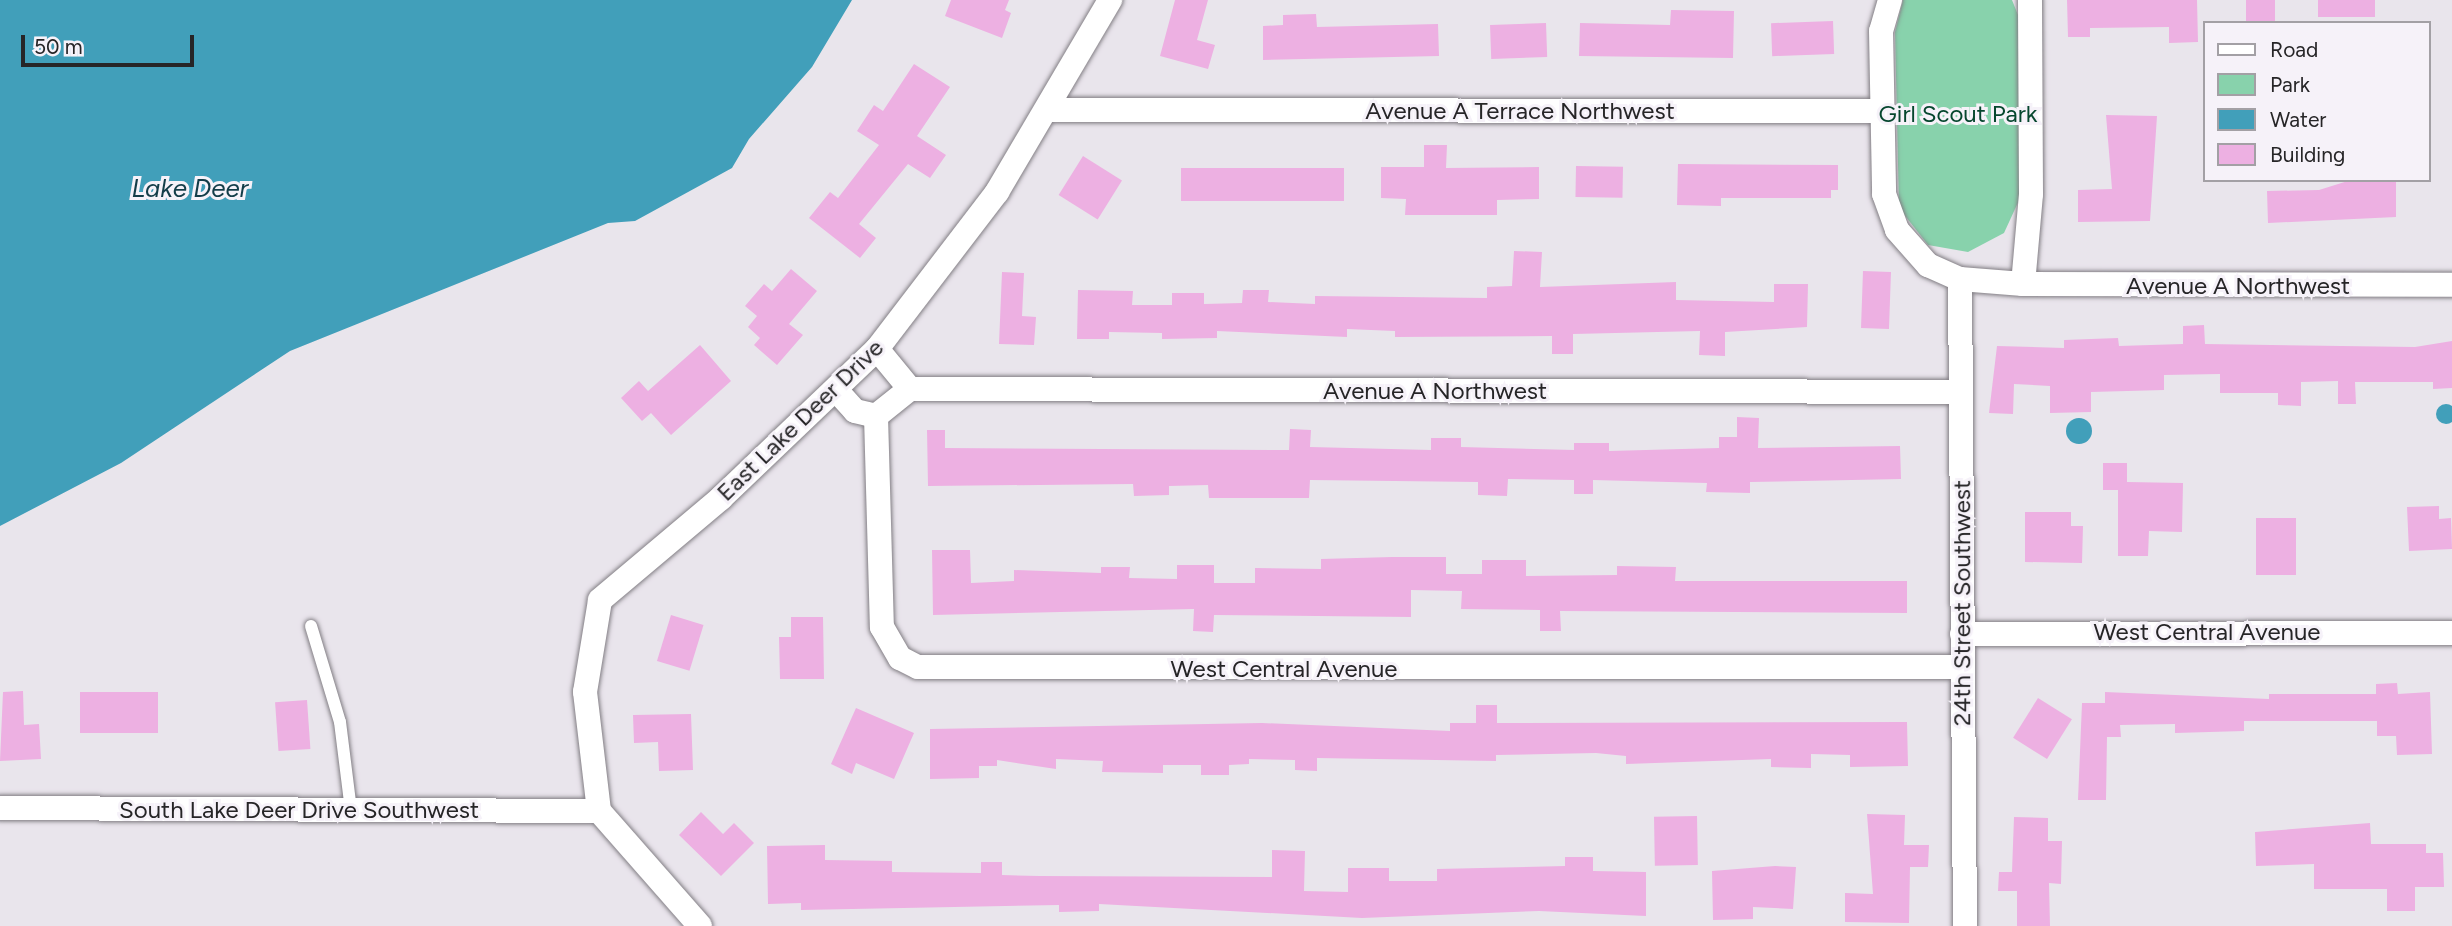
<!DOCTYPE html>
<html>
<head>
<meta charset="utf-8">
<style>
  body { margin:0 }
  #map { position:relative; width:2452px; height:926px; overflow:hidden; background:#e9e5ec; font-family:Figtree,sans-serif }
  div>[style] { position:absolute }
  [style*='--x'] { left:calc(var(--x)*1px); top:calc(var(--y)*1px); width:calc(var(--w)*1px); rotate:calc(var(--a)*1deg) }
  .green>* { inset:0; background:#88d2ac }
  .water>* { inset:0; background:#419fba }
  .round { border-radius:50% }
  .building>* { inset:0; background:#edb0e2; transform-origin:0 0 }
  .roads { filter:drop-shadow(0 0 2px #827e84) drop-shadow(0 0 2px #827e84) }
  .lane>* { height:12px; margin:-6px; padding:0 6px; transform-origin:6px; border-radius:6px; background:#fff }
  .street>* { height:24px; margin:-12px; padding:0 12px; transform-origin:12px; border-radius:12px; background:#fff }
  span { translate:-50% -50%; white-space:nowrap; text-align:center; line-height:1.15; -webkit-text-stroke:6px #f6f2f9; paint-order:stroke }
  .street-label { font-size:24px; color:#262527 }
  .park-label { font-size:24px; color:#06472e }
  .water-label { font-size:26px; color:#133d49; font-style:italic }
  .legend { position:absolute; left:2203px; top:21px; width:228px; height:161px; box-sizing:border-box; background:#f6f2f9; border:2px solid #a3a0a5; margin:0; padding:9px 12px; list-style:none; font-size:21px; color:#262527 }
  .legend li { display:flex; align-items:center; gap:14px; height:35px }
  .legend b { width:35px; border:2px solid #a3a0a5 }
  .scale { position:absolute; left:21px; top:35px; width:173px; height:32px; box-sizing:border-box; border:4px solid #262527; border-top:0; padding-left:9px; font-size:21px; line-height:24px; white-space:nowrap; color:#262527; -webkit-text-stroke:5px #f6f2f9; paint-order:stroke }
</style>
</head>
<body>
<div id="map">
  <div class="green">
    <i style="clip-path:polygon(1903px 0,2012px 0,2018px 15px,2021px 196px,2004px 233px,1968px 252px,1928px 245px,1899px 208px,1895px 32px)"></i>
  </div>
  <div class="water">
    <i style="clip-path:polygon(0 0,852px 0,812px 67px,749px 139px,732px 168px,635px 221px,608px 223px,290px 351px,121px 463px,0 526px)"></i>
    <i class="round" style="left:2436px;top:404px;width:20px;height:20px"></i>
    <i class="round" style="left:2066px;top:418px;width:26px;height:26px"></i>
  </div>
  <div class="building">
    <i style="clip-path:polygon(951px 0,1009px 0,1005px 10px,1011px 13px,1002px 38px,945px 16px)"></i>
    <i style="clip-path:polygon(1175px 0,1208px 0,1197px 40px,1215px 45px,1208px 69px,1160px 56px)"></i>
    <i style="clip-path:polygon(2067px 0,2197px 0,2198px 42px,2169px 43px,2169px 27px,2090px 28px,2090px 37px,2068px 37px)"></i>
    <i style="left:2246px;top:0;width:29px;height:23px"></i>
    <i style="left:2318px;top:0;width:57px;height:17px"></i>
    <i style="clip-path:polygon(1671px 10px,1734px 11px,1733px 58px,1579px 56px,1580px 23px,1670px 25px)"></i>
    <i style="clip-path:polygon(1316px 14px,1317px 27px,1438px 24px,1439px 56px,1263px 60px,1263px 26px,1283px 25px,1283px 15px)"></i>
    <i style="left:1833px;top:21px;width:33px;height:62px;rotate:88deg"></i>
    <i style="left:1546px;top:23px;width:34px;height:56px;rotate:88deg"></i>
    <i style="clip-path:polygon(914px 64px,950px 87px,917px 136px,946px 155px,930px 178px,908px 164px,859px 224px,876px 238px,860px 258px,809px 218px,830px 192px,838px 198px,879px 145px,857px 131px,874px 105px,883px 111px)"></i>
    <i style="clip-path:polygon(2106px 115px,2157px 116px,2150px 221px,2078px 222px,2078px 190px,2112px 189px)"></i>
    <i style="clip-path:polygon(1424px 145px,1447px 145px,1446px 168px,1539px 167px,1539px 199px,1497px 200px,1497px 215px,1405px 215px,1406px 199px,1381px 198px,1381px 167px,1424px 167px)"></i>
    <i style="left:1083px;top:156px;width:46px;height:46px;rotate:32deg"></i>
    <i style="clip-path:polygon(1678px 164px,1838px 165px,1838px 190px,1831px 190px,1831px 198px,1721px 198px,1721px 206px,1677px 205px)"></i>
    <i style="left:1576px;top:166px;width:47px;height:31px;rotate:1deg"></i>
    <i style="left:1181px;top:168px;width:163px;height:33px"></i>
    <i style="clip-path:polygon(2351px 180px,2396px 180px,2396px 217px,2268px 223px,2267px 191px,2319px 190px)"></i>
    <i style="clip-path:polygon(1514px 251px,1542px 252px,1540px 287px,1676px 282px,1676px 300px,1774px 302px,1774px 284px,1808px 284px,1807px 327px,1725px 332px,1725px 356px,1699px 355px,1700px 331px,1573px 334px,1573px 354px,1552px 354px,1552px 336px,1395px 337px,1395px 331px,1347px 329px,1347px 337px,1217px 331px,1217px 338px,1162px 339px,1162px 333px,1109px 332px,1109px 339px,1077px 339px,1078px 290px,1133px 291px,1132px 305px,1172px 305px,1172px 293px,1204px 293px,1204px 304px,1242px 303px,1243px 290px,1269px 290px,1268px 302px,1315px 304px,1315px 296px,1487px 298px,1487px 287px,1512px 286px)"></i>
    <i style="clip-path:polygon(791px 269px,817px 291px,789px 324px,803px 335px,777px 365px,754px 345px,760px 338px,748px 327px,757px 316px,745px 306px,764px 284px,772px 291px)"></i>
    <i style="left:1863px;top:271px;width:28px;height:57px;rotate:2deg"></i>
    <i style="clip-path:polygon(1002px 272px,1024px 273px,1022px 316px,1036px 317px,1034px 345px,999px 344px)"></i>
    <i style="clip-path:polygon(2204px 325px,2205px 344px,2415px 347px,2452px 341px,2452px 388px,2433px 389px,2433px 382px,2355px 382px,2356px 404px,2338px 404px,2338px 381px,2301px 382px,2301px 406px,2278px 405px,2278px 393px,2220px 393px,2220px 374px,2164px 375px,2164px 390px,2091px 392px,2091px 412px,2050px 413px,2050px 386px,2014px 384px,2013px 414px,1989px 413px,1997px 346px,2064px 348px,2064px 340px,2118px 338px,2119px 346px,2183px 344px,2183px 326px)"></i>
    <i style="clip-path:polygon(700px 345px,731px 381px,671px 435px,651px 413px,642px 421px,621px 398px,639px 381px,648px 391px)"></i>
    <i style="clip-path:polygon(1737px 417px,1759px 418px,1758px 448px,1900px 446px,1901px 479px,1750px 482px,1750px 493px,1706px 492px,1707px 483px,1593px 480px,1593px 494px,1574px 494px,1574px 480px,1508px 479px,1507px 496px,1478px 495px,1478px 482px,1310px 480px,1309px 498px,1209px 498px,1208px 485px,1169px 486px,1169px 495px,1134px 496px,1133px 484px,928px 486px,927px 430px,945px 430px,945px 448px,1289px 450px,1290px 429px,1311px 430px,1310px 447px,1431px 450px,1431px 438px,1461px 438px,1461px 447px,1574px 450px,1574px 443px,1609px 443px,1609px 451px,1719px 448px,1719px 437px,1737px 437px)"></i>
    <i style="clip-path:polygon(2103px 463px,2127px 463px,2127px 482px,2183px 483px,2182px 532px,2149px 531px,2148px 556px,2118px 556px,2118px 490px,2103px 490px)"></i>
    <i style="clip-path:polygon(2439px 506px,2439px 519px,2451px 518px,2452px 549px,2409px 551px,2407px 507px)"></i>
    <i style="clip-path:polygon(2025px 512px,2071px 512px,2071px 526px,2083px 526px,2082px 563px,2025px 562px)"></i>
    <i style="left:2256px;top:518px;width:40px;height:57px"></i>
    <i style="clip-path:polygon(932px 550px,970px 550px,971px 583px,1014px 581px,1014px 570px,1101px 573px,1101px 567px,1130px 567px,1129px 578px,1177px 579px,1177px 565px,1214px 565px,1214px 583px,1255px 583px,1255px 568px,1321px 569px,1321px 559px,1392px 557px,1446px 557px,1446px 574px,1482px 574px,1482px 560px,1526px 560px,1526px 576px,1617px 575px,1617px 566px,1676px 567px,1675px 581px,1907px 581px,1907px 613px,1560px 611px,1561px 631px,1540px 631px,1540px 610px,1461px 609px,1462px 591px,1411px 590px,1411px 617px,1214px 615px,1213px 632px,1193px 631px,1194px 609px,933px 615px)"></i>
    <i style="left:671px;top:615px;width:34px;height:48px;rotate:17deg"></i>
    <i style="clip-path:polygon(791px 617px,823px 617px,824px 679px,780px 679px,779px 637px,791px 637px)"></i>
    <i style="clip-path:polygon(2397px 683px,2398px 694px,2430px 692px,2432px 754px,2397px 755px,2396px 736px,2377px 736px,2377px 721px,2244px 721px,2244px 731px,2175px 733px,2175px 724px,2120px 725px,2121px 737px,2107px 737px,2106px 800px,2078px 800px,2082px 703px,2105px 703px,2105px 692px,2269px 699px,2269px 694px,2376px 694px,2376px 684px)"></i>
    <i style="clip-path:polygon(23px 691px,24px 725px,39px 724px,41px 759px,0 761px,3px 692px)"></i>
    <i style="left:80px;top:692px;width:78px;height:41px"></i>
    <i style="left:2038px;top:698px;width:40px;height:47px;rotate:32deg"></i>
    <i style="left:307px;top:700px;width:49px;height:32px;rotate:86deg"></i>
    <i style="clip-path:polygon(1476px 705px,1497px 705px,1497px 723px,1907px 722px,1908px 766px,1850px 767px,1850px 755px,1811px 754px,1811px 768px,1771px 767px,1771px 759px,1626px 764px,1626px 756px,1596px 753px,1496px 755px,1496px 761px,1317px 758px,1317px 771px,1295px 770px,1295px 760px,1249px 759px,1249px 764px,1229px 765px,1229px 775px,1201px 775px,1201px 765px,1163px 765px,1163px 773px,1102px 772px,1103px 761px,1056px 759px,1056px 769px,997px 760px,997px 766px,979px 766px,979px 778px,930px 779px,930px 729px,1262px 723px,1450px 731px,1450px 723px,1476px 723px)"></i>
    <i style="clip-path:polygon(856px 708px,914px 733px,894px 779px,856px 763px,852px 774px,831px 764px)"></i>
    <i style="clip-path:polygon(691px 714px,693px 770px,659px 771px,658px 742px,634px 743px,633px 715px)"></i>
    <i style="clip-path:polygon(701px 812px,723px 834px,734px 823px,754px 843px,721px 876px,679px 835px)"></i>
    <i style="clip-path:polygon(1867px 814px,1905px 815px,1904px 845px,1929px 845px,1928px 867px,1910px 867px,1909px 923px,1845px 922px,1845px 893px,1873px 894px)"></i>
    <i style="left:1697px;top:816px;width:49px;height:43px;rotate:89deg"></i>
    <i style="clip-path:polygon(2014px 817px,2048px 818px,2048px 841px,2062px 841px,2061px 884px,2049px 883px,2050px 926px,2017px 926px,2017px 891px,1998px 891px,1999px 872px,2012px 872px)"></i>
    <i style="clip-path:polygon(2370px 823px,2371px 844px,2426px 844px,2426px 853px,2443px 853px,2444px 887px,2415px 887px,2415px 911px,2387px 911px,2387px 889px,2314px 889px,2314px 864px,2256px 866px,2255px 832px)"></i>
    <i style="clip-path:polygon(825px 845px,825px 860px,892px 861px,892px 872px,981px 873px,981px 862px,1002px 862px,1002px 875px,1039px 876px,1272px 877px,1272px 850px,1305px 851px,1304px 891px,1348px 892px,1348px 868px,1389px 868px,1389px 881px,1437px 881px,1437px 869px,1565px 866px,1565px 857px,1593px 857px,1593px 871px,1646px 872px,1646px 916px,1539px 911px,1362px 918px,1099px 904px,1099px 911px,1059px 912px,1059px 905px,801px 910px,801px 903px,768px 904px,767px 846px)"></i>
    <i style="clip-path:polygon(1775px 866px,1796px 867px,1793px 909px,1753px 907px,1753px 919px,1713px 920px,1712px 871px)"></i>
  </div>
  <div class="roads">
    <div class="lane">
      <i style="--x:311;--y:626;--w:100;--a:73.2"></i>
      <i style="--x:340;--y:722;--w:89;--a:82.9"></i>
    </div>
    <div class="street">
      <i style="--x:1890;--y:0;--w:32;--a:106"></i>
      <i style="--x:1881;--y:31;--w:163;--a:88.9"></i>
      <i style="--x:1884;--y:194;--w:38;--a:70"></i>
      <i style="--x:1897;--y:230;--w:47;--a:48.5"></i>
      <i style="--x:1928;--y:265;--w:35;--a:24"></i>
      <i style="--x:1960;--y:279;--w:63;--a:4.5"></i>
      <i style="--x:2023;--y:284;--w:429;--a:0.1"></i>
      <i style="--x:1048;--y:110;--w:831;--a:0.07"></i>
      <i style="--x:1960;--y:279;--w:647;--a:89.56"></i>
      <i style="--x:2023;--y:284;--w:90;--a:-84.9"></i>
      <i style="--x:2031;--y:194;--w:194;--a:-90.3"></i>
      <i style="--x:877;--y:349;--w:52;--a:50.5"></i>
      <i style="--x:910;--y:389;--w:1051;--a:0.16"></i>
      <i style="--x:837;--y:391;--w:27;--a:48"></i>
      <i style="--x:855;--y:411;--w:22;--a:13"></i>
      <i style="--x:876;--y:416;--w:211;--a:88.4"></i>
      <i style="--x:882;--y:627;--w:36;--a:60"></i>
      <i style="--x:900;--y:658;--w:20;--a:27"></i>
      <i style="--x:918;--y:667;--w:1044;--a:0"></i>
      <i style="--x:876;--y:416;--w:43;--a:-38.5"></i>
      <i style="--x:1962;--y:634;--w:490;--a:-0.1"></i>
      <i style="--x:0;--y:808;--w:599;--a:0.29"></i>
      <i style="--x:599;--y:811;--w:120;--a:-96.7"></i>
      <i style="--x:585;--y:692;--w:93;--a:-80.7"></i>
      <i style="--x:600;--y:600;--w:158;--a:-40.1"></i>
      <i style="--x:721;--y:498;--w:216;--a:-43.7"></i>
      <i style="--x:877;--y:349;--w:198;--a:-52.6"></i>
      <i style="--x:997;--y:192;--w:223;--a:-59.5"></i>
      <i style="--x:599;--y:811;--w:153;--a:48.7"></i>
    </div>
  </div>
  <div class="street-label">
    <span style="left:1520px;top:111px">Avenue A Terrace Northwest</span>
    <span style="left:2238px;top:286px">Avenue A Northwest</span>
    <span style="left:1435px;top:391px">Avenue A Northwest</span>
    <span style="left:800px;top:420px;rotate:-44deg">East Lake Deer Drive</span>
    <span style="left:1962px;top:603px;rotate:-90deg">24th Street Southwest</span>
    <span style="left:2207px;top:632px">West Central Avenue</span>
    <span style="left:1284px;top:669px">West Central Avenue</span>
    <span style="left:299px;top:810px">South Lake Deer Drive Southwest</span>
  </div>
  <div class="park-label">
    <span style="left:1958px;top:114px">Girl Scout Park</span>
  </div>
  <div class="water-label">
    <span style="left:190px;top:189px">Lake Deer</span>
  </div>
  <ul class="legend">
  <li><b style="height:9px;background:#fff"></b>Road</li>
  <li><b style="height:19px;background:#88d2ac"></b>Park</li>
  <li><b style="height:19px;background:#419fba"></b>Water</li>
  <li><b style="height:19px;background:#edb0e2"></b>Building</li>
  </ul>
  <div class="scale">50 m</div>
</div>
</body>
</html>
